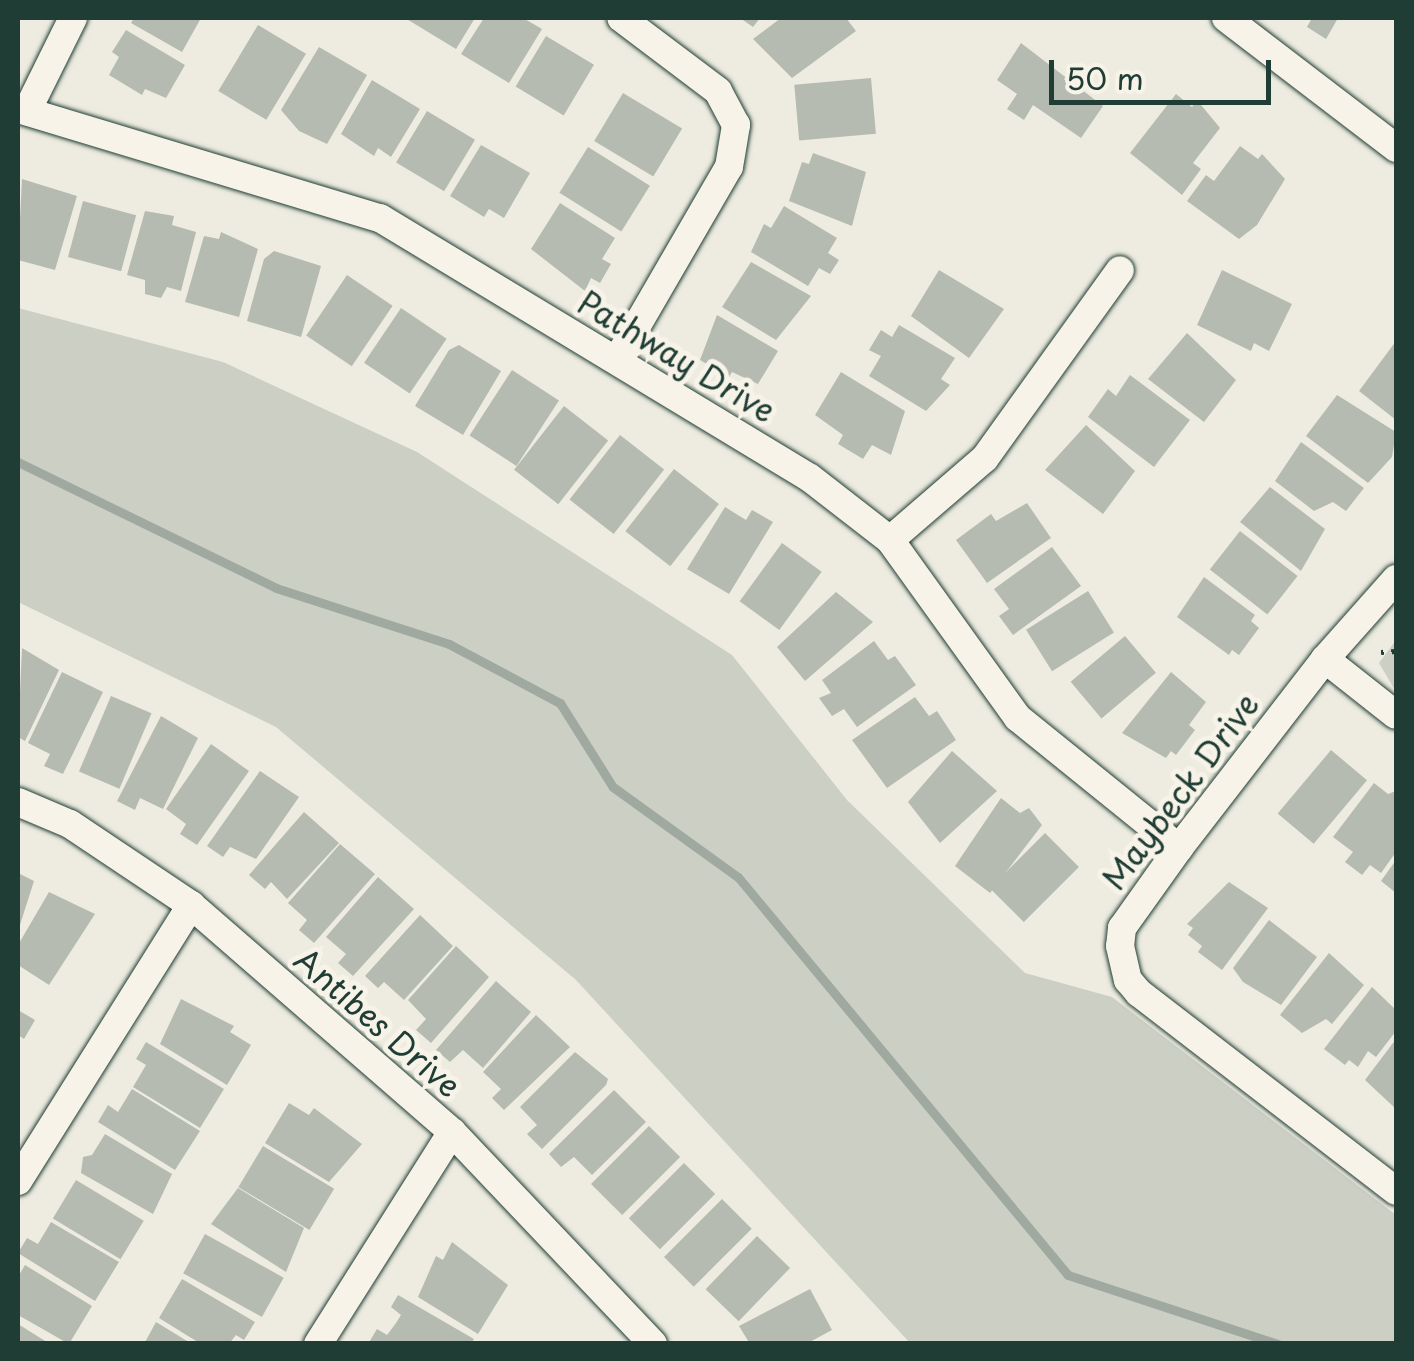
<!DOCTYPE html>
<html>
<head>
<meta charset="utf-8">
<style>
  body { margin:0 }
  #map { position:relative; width:1414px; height:1361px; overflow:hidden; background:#eeece1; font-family:"Playpen Sans",sans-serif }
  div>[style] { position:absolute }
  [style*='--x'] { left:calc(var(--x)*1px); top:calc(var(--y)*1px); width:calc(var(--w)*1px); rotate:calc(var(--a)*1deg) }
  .green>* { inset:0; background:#cccfc4 }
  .stream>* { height:9px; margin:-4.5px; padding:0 4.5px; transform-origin:4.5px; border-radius:4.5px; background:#9fa99f }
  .building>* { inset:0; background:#b5bbb0; transform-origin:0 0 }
  .path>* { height:5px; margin-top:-2.5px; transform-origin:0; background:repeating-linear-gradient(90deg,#1f3d34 0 2.5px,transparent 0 10.5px) }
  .roads { filter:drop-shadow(0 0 2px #1f3d34) drop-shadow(0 0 2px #1f3d34) }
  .street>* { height:28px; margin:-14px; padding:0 14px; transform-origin:14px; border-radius:14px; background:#f7f3e8 }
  span { translate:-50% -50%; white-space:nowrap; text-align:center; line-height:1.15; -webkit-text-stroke:10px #f7f3e8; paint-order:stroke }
  .street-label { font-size:32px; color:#1f3d34 }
  .frame { position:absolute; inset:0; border:20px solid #1f3d34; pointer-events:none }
  .scale { position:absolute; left:1049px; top:60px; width:222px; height:45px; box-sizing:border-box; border:5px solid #1f3d34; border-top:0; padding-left:12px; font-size:30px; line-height:35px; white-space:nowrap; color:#1f3d34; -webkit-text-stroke:8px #f7f3e8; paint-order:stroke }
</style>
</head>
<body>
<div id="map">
  <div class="green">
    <i style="clip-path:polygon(18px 308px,223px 362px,417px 452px,732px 655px,847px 800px,1025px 973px,1112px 997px,1396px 1215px,1396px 1343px,910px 1343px,576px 980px,276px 727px,18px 602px)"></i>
    <i style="clip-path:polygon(1396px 640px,1396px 692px,1379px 663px)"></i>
  </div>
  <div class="stream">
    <i style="--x:18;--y:462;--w:287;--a:26"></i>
    <i style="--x:276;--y:588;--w:182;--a:17.9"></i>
    <i style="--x:449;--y:644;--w:126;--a:28"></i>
    <i style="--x:560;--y:703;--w:99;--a:57.8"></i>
    <i style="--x:613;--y:787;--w:154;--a:35.8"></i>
    <i style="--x:738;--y:877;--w:517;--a:50.34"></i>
    <i style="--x:1068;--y:1275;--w:221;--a:18.2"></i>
  </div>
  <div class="building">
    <i style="clip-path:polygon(134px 18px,201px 18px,182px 52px,131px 23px)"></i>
    <i style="clip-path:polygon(405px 18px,475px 18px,456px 49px)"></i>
    <i style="clip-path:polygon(484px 18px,523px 18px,542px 29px,509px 83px,461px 54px)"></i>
    <i style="clip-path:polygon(740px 18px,760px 18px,753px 27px)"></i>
    <i style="clip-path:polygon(781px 18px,846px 18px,856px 31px,792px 78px,753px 39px)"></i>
    <i style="clip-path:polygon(1312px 18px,1338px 18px,1326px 39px,1307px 27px)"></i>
    <i style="left:258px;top:25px;width:56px;height:77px;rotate:31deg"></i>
    <i style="clip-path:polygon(126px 30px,185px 65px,166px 98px,145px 89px,142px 95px,109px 75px,119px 57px,112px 52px)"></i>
    <i style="left:546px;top:36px;width:56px;height:59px;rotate:31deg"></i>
    <i style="clip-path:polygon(1021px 43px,1103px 106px,1081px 138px,1033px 105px,1024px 120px,1007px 109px,1017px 94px,997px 80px)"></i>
    <i style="clip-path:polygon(319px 47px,367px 75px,327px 144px,299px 131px,281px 110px)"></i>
    <i style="left:871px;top:78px;width:56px;height:77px;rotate:85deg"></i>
    <i style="clip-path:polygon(372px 80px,420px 109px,391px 157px,378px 148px,374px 156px,341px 134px)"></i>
    <i style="left:623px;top:93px;width:69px;height:56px;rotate:31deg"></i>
    <i style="clip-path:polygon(1176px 94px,1192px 107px,1197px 100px,1220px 128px,1193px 163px,1201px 169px,1182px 195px,1130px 153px)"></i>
    <i style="left:427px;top:111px;width:56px;height:60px;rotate:31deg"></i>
    <i style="clip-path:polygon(481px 145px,530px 173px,504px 218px,489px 209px,484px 217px,450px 196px)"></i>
    <i style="clip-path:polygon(1240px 146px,1258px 159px,1262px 154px,1285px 179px,1257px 225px,1239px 239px,1187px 201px,1206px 175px,1214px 181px)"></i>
    <i style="left:588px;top:147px;width:73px;height:54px;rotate:32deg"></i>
    <i style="clip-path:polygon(813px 153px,866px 172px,852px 226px,789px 201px,802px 162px,809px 164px)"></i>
    <i style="clip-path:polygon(22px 179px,77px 196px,55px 270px,18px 260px)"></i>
    <i style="left:83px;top:201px;width:55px;height:58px;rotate:15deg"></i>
    <i style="clip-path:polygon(560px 203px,615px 238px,602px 259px,611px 264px,600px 283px,591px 278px,585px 291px,531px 249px)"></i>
    <i style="clip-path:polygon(784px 206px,837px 238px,828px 253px,839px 260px,830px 274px,819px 268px,808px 286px,751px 252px,764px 224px,771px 228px)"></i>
    <i style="clip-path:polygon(145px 211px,174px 216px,172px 225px,196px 232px,181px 291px,167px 287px,161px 298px,145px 294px,145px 280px,127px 275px)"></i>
    <i style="clip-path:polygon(221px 232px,258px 249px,239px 317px,185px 302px,204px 236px,219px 239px)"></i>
    <i style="clip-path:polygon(274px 251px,321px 266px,301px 337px,247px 321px,264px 259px)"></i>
    <i style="clip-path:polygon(751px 262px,811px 296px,776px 340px,722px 307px)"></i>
    <i style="clip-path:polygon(939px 270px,1004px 309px,969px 358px,911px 316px)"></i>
    <i style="clip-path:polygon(1222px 270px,1292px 304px,1269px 351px,1254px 343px,1251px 351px,1197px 325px)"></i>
    <i style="left:347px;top:275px;width:55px;height:73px;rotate:34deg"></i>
    <i style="left:401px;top:308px;width:55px;height:66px;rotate:34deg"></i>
    <i style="clip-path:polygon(717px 315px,778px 351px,758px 384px,732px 372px,729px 377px,700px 360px)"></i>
    <i style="clip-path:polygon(899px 325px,955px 358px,941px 379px,950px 385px,926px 411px,869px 376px,881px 356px,869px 350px,881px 330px,892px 337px)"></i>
    <i style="clip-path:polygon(1187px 333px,1236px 380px,1204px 422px,1148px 379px)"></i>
    <i style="clip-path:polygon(1396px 341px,1396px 420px,1359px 391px)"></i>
    <i style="clip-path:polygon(459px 345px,501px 371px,463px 435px,415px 406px,449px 350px)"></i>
    <i style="left:512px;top:370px;width:56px;height:78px;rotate:33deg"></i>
    <i style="clip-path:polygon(841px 372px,905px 411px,891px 455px,872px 445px,863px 459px,838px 444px,843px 435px,815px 415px)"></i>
    <i style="clip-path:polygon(1130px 375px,1190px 420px,1154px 467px,1088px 417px,1108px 389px,1116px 396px)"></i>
    <i style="clip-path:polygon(1337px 395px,1396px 432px,1392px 457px,1368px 483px,1306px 436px)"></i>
    <i style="left:564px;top:406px;width:56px;height:81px;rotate:38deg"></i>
    <i style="clip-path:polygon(1086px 425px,1135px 471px,1103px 514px,1045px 470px)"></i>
    <i style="left:620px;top:435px;width:56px;height:82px;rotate:38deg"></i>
    <i style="clip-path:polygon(1301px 442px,1364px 488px,1346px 511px,1333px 502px,1314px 511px,1275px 481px)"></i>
    <i style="left:674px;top:469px;width:57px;height:79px;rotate:38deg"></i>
    <i style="clip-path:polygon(1270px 487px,1325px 529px,1301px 571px,1240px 522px)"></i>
    <i style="clip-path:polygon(1027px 503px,1051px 538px,987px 583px,956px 540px,991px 514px,996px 521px)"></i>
    <i style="clip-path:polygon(725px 507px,746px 520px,752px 510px,773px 522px,729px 594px,687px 569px)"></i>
    <i style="left:1240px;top:531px;width:73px;height:49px;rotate:38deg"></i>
    <i style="left:782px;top:543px;width:49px;height:72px;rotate:36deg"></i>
    <i style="clip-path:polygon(1052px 547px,1081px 586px,1013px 635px,999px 616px,1009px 609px,994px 589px)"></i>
    <i style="clip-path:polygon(1204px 577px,1255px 615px,1251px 621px,1259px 628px,1239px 655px,1232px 650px,1229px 655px,1177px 617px)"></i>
    <i style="left:1088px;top:591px;width:49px;height:73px;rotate:58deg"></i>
    <i style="clip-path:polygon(836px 592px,873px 622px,805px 681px,777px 647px)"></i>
    <i style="left:1125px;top:636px;width:48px;height:71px;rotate:50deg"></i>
    <i style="clip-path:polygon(874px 641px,888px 660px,895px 656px,916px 685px,857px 727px,844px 709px,832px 716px,819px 698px,831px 693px,822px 680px)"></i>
    <i style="clip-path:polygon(22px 648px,59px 670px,25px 741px,18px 737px)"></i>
    <i style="clip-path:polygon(62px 672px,103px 692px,63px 774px,44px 766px,50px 754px,28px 743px)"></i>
    <i style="clip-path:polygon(1171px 672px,1206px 702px,1189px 725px,1195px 730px,1176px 755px,1171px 751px,1166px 758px,1122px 733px)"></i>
    <i style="left:111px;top:696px;width:44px;height:82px;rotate:23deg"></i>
    <i style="clip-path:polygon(915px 697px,929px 716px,937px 711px,956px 740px,887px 788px,852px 740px)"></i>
    <i style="clip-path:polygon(161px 716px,198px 738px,163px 809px,140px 798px,135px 810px,117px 801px)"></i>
    <i style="clip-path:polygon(211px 744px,249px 771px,197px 845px,180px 834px,186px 824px,166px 809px)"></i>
    <i style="left:1331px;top:750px;width:47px;height:83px;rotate:40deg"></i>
    <i style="clip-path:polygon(952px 751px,997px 791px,940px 843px,908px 802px)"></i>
    <i style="clip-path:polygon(260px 771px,299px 797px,256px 859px,230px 847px,223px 857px,207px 846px)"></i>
    <i style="clip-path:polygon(1374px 783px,1388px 794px,1396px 791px,1396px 852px,1381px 873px,1370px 865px,1362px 875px,1345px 862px,1353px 852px,1333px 837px)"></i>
    <i style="clip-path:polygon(1001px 798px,1020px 813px,1029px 808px,1042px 825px,990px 893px,955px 866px)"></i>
    <i style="clip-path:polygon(304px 812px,339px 843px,287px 899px,271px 882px,265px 889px,249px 875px)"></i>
    <i style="left:1045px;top:833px;width:48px;height:78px;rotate:45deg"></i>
    <i style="clip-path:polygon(340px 844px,375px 874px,314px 943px,299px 930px,307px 920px,288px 903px)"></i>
    <i style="clip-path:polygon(1396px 860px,1396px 893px,1381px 881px)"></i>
    <i style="clip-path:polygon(18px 873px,34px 881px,18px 931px)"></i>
    <i style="clip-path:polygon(378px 877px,414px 909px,353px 976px,338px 963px,346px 954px,326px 937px)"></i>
    <i style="clip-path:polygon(1229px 882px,1268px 908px,1222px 970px,1198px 952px,1202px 946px,1188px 935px,1193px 928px,1187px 924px)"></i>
    <i style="clip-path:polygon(49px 892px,95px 914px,49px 985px,18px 965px,18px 945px)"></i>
    <i style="clip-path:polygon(420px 915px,453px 946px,404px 1000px,384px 982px,378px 988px,365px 976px)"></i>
    <i style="clip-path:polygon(1269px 920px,1317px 957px,1281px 1005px,1243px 982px,1233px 968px)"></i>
    <i style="clip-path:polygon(456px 946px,489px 977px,431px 1043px,416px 1030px,426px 1019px,408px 1000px)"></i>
    <i style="clip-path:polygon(1329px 953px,1364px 985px,1332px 1024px,1326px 1019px,1302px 1033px,1280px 1015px)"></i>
    <i style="clip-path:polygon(496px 981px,531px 1012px,483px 1068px,463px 1050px,450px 1062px,436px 1050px)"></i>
    <i style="clip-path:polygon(1372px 987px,1396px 1010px,1396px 1031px,1376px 1057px,1368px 1051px,1358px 1067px,1349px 1060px,1345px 1065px,1324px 1049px)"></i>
    <i style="clip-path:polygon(181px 999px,234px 1026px,230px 1032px,251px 1045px,227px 1085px,160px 1044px)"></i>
    <i style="clip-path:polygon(18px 1010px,35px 1020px,24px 1039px,18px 1035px)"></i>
    <i style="clip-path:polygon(536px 1015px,570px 1047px,504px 1110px,492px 1098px,501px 1089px,483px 1072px)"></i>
    <i style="clip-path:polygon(1396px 1039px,1396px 1109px,1365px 1080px)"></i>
    <i style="clip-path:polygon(146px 1042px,224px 1089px,200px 1128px,133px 1087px,146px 1065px,136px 1059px)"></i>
    <i style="clip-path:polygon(575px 1052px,608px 1079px,606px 1085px,542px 1149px,527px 1134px,537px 1125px,520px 1107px)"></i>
    <i style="clip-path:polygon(132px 1089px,200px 1131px,175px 1170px,98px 1122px,108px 1105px,118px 1112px)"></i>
    <i style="clip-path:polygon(614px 1090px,646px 1122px,592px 1175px,574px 1157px,561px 1167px,549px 1154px)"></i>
    <i style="clip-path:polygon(289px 1103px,309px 1115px,314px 1108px,362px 1144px,329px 1182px,265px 1143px)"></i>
    <i style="left:649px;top:1126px;width:44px;height:82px;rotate:45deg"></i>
    <i style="clip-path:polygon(105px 1134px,172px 1174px,153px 1214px,81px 1173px,83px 1157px,92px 1155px)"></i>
    <i style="left:263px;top:1146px;width:83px;height:48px;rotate:31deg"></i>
    <i style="left:684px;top:1163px;width:44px;height:78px;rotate:45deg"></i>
    <i style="left:76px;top:1180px;width:79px;height:45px;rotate:31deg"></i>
    <i style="clip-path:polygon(238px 1188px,304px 1228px,286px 1272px,211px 1224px)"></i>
    <i style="left:722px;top:1199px;width:42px;height:82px;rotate:45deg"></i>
    <i style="clip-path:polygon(51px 1222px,119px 1262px,95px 1301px,18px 1253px,27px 1238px,38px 1244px)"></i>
    <i style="left:205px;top:1234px;width:90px;height:45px;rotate:29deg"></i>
    <i style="left:757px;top:1236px;width:46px;height:74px;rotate:44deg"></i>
    <i style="clip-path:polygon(452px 1242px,508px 1285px,478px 1334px,418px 1297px,436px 1256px,443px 1260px)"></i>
    <i style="clip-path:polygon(25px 1265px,92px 1306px,69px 1344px,18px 1315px,18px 1277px)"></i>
    <i style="clip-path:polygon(182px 1279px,255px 1322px,244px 1340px,236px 1335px,229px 1344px,201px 1344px,159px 1318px)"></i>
    <i style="clip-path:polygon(810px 1289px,832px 1330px,806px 1344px,750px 1344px,739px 1326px)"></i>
    <i style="clip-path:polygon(398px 1295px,474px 1339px,471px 1344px,368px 1344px,377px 1329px,387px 1335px,396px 1323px,401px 1315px,391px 1307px)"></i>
    <i style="clip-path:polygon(156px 1322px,192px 1344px,144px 1344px)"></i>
    <i style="clip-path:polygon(18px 1324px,50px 1344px,18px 1344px)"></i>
  </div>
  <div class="path">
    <i style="--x:1381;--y:652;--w:15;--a:-4"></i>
  </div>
  <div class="roads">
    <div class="street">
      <i style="--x:1226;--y:18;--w:214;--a:37.4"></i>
      <i style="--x:18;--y:109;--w:378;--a:16.8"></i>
      <i style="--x:380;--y:218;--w:502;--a:31.16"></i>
      <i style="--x:810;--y:478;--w:101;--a:37.8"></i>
      <i style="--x:890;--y:540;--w:219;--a:54.3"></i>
      <i style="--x:1018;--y:718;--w:207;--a:38.9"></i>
      <i style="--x:27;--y:111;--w:104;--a:-63.7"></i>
      <i style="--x:617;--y:360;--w:223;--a:-59.9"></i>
      <i style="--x:729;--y:167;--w:43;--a:-80.5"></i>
      <i style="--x:736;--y:125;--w:38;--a:-118"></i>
      <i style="--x:718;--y:91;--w:121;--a:-143"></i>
      <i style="--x:890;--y:540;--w:125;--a:-40.8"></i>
      <i style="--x:985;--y:458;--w:231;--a:-54.3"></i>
      <i style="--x:1396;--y:579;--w:107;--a:131.6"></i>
      <i style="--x:1325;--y:659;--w:239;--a:127.7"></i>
      <i style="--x:1179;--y:848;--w:98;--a:125.5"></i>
      <i style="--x:1122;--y:928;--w:18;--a:96"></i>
      <i style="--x:1120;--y:946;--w:35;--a:77"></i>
      <i style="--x:1128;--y:980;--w:17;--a:50"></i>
      <i style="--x:1139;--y:993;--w:324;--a:37.6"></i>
      <i style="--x:1325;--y:659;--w:90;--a:38.3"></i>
      <i style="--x:18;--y:802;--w:56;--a:22.9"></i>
      <i style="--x:70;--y:824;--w:146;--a:33.8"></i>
      <i style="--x:191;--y:905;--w:346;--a:41"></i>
      <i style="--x:452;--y:1132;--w:292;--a:46.5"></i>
      <i style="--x:18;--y:1181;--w:326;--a:-57.9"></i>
      <i style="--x:318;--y:1344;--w:251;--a:-57.7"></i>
    </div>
  </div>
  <div class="street-label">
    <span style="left:677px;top:356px;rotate:31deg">Pathway Drive</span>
    <span style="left:1180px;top:791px;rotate:-53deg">Maybeck Drive</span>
    <span style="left:378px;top:1022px;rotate:41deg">Antibes Drive</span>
  </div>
  <div class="frame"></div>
  <div class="scale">50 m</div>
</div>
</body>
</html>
